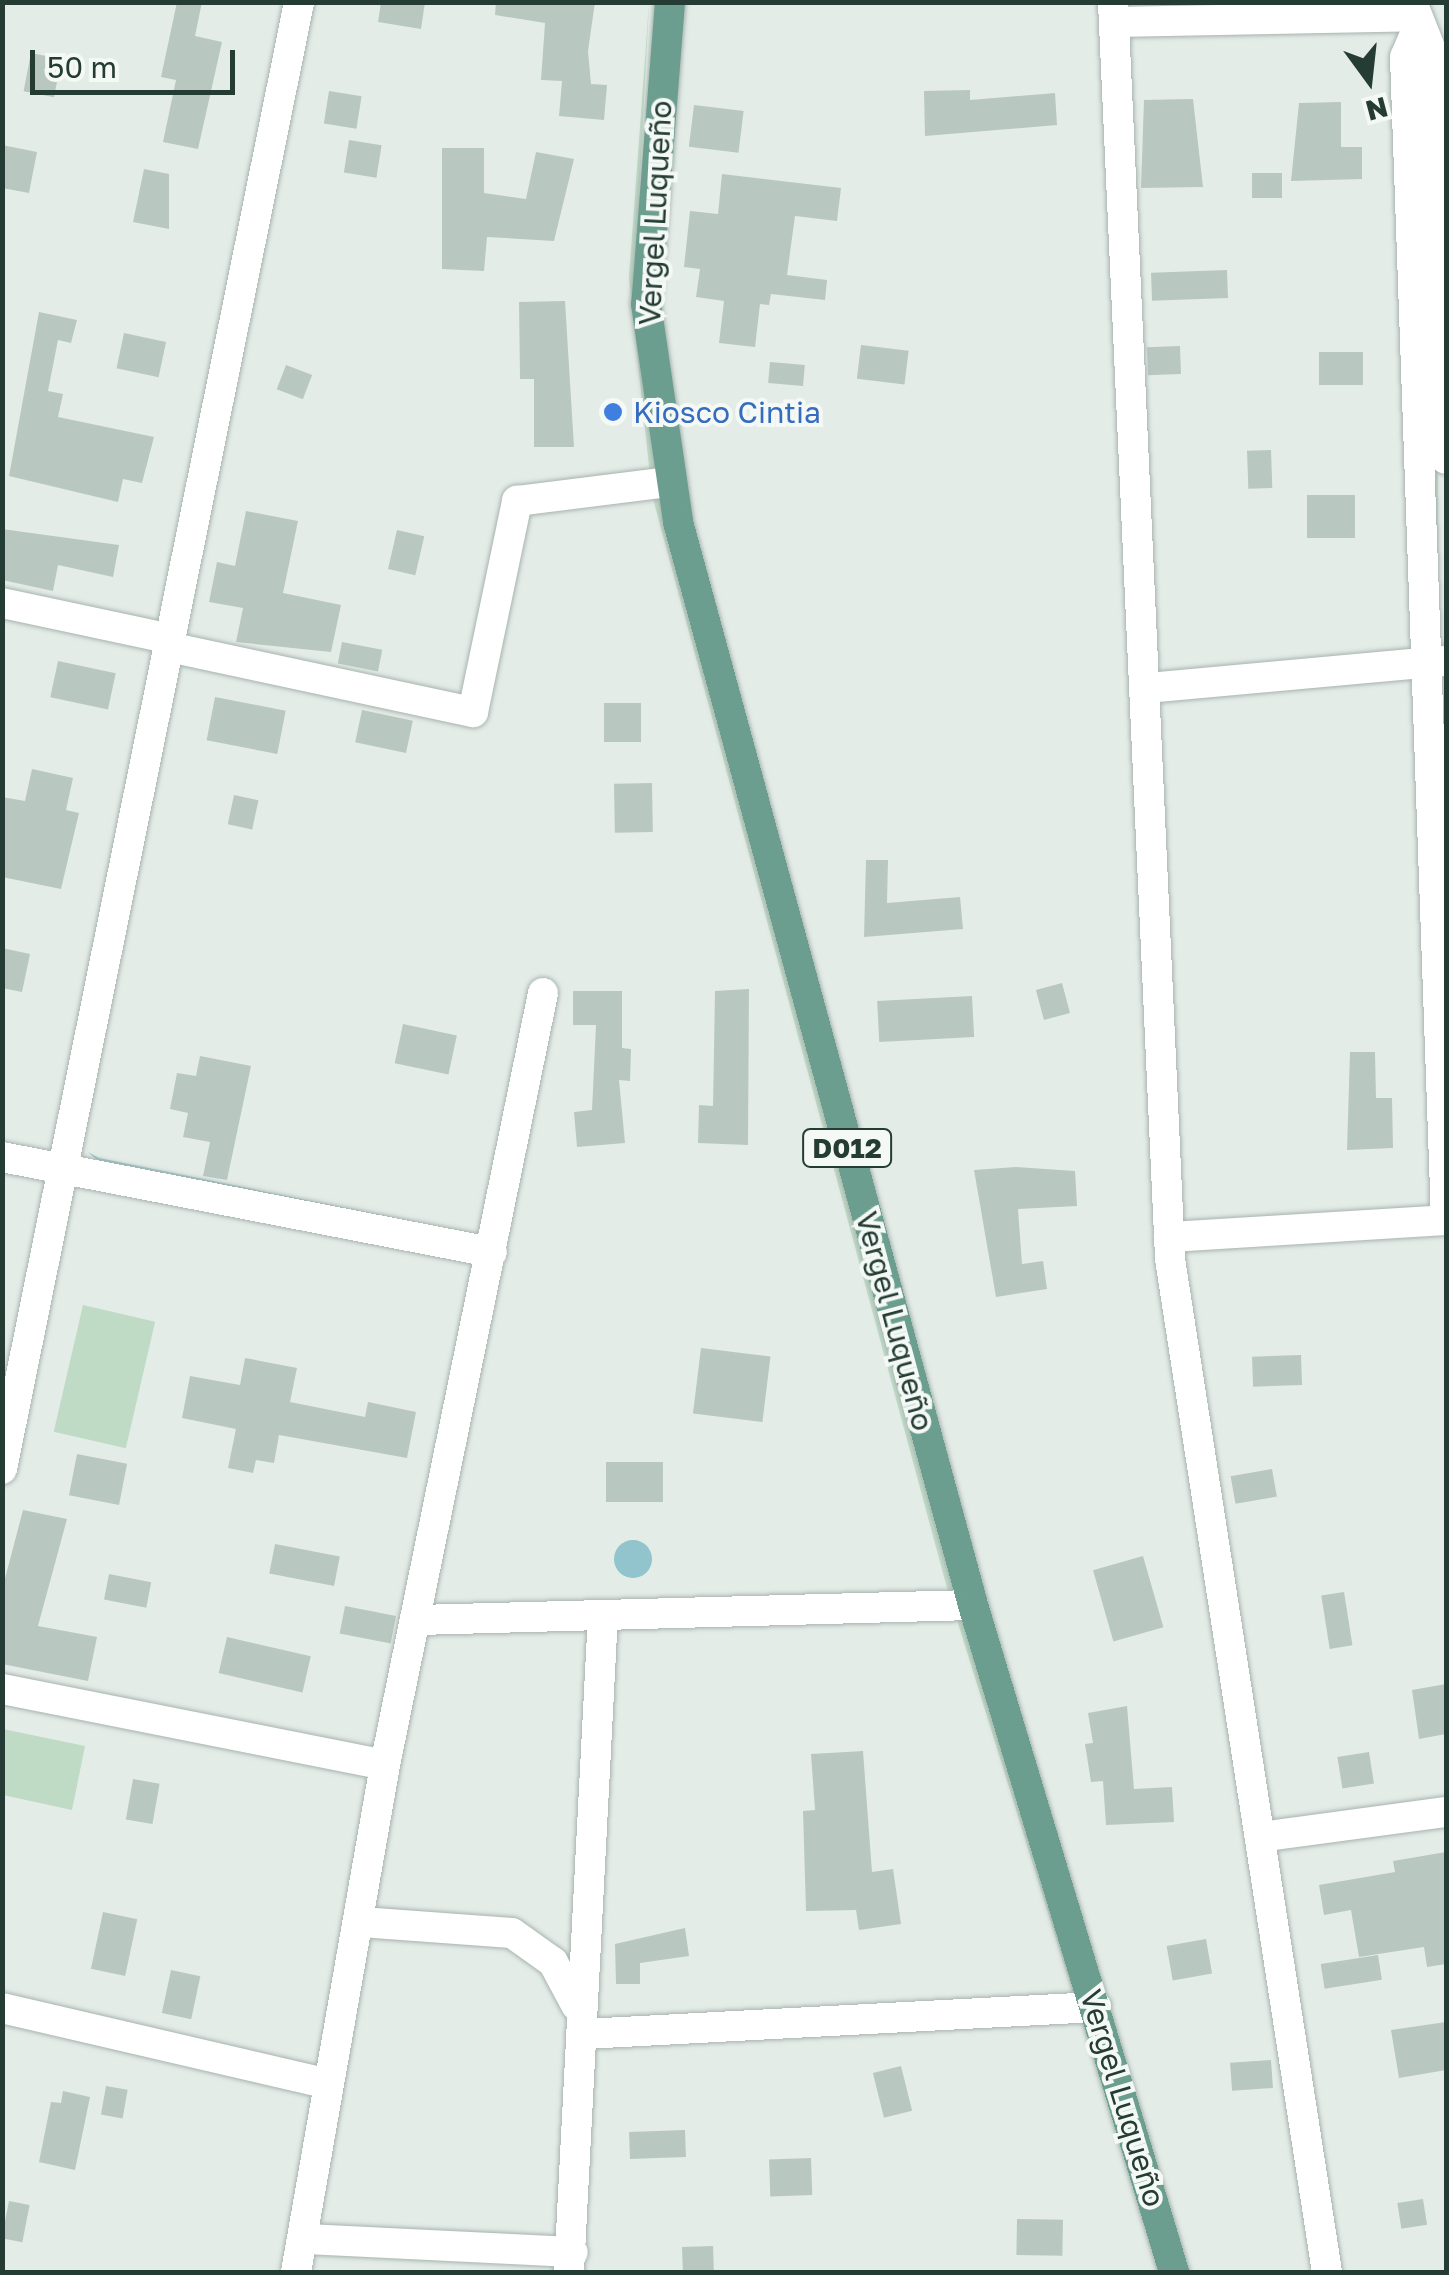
<!DOCTYPE html>
<html>
<head>
<meta charset="utf-8">
<style>
  body { margin:0 }
  #map { position:relative; width:1449px; height:2275px; overflow:hidden; background:#e4ece8; font-family:"Golos Text",sans-serif }
  div>[style] { position:absolute }
  [style*='--x'] { left:calc(var(--x)*1px); top:calc(var(--y)*1px); width:calc(var(--w)*1px); rotate:calc(var(--a)*1deg) }
  .green>* { inset:0; background:#bfdbc6; transform-origin:0 0 }
  .water>* { inset:0; background:#91c4cc }
  .round { border-radius:50% }
  .building>* { inset:0; background:#b9c7c1; transform-origin:0 0 }
  .roads { filter:drop-shadow(0 0 2px #a7b4af) drop-shadow(0 0 2px #a7b4af) }
  .minor>* { height:30px; margin:-15px; padding:0 15px; transform-origin:15px; border-radius:15px; background:#fff }
  .major>* { height:30px; margin:-15px; padding:0 15px; transform-origin:15px; border-radius:15px; background:#6c9e90 }
  .dots>* { width:28px; height:28px; translate:-50% -50%; box-sizing:border-box; border:5px solid #f4f9f6; border-radius:50% }
  span { translate:-50% -50%; white-space:nowrap; text-align:center; line-height:1.15; -webkit-text-stroke:8px #f4f9f6; paint-order:stroke }
  .shield-label span { padding:2px 8px; background:#f4f9f6; border:2px solid; border-radius:8px; -webkit-text-stroke-width:0 }
  .shield-label { font-size:28px; color:#253c35; font-weight:700 }
  .street-label { font-size:30px; color:#253c35 }
  .shop-label { font-size:30px; color:#366cbe }
  .left { translate:0 -50%; text-align:left }
  .frame { position:absolute; inset:0; border:5px solid #253c35; pointer-events:none }
  .north { position:absolute; left:1319px; top:30px; width:100px; height:100px; -webkit-text-stroke:8px #f4f9f6; paint-order:stroke; rotate:165deg; font-size:28px; font-weight:700; line-height:40px; text-align:center; color:#253c35 }
  .north::after { content:''; display:block; margin:auto; width:35px; height:45px; background:#253c35; clip-path:polygon(50% 0,100% 100%,50% 72%,0 100%) }
  .scale { position:absolute; left:30px; top:50px; width:205px; height:45px; box-sizing:border-box; border:5px solid #253c35; border-top:0; padding-left:12px; font-size:30px; line-height:35px; white-space:nowrap; color:#253c35; -webkit-text-stroke:8px #f4f9f6; paint-order:stroke }
</style>
</head>
<body>
<div id="map">
  <div class="green">
    <i style="clip-path:polygon(649px 3px,635px 276px,658px 494px,1160px 2272px,947px 1588px,652px 495px,629px 277px)"></i>
    <i style="clip-path:polygon(1429px 463px,1438px 464px,1437px 637px)"></i>
    <i style="left:83px;top:1305px;width:74px;height:130px;rotate:13deg"></i>
    <i style="clip-path:polygon(3px 1729px,85px 1746px,72px 1810px,3px 1795px)"></i>
  </div>
  <div class="water">
    <i style="clip-path:polygon(88px 1152px,99px 1158px,479px 1235px,98px 1161px)"></i>
    <i class="round" style="left:614px;top:1540px;width:38px;height:38px"></i>
  </div>
  <div class="building">
    <i style="clip-path:polygon(177px 2px,202px 2px,195px 36px,222px 42px,198px 149px,163px 142px,176px 80px,161px 77px)"></i>
    <i style="clip-path:polygon(381px 2px,425px 2px,421px 29px,378px 22px)"></i>
    <i style="clip-path:polygon(496px 2px,595px 2px,588px 51px,591px 84px,607px 85px,604px 120px,559px 116px,562px 81px,541px 80px,545px 23px,495px 15px)"></i>
    <i style="left:31px;top:53px;width:31px;height:39px;rotate:11deg"></i>
    <i style="clip-path:polygon(970px 90px,970px 100px,1055px 93px,1057px 125px,925px 136px,924px 91px)"></i>
    <i style="left:329px;top:91px;width:33px;height:33px;rotate:9deg"></i>
    <i style="clip-path:polygon(1193px 99px,1203px 187px,1141px 188px,1144px 100px)"></i>
    <i style="clip-path:polygon(1341px 102px,1341px 147px,1362px 147px,1362px 179px,1291px 181px,1299px 103px)"></i>
    <i style="left:694px;top:105px;width:50px;height:42px;rotate:7deg"></i>
    <i style="left:349px;top:140px;width:33px;height:33px;rotate:9deg"></i>
    <i style="clip-path:polygon(2px 145px,37px 152px,29px 193px,2px 188px)"></i>
    <i style="clip-path:polygon(442px 148px,484px 148px,484px 193px,526px 199px,536px 152px,574px 159px,554px 241px,487px 237px,484px 271px,442px 269px)"></i>
    <i style="clip-path:polygon(144px 169px,169px 174px,169px 229px,133px 222px)"></i>
    <i style="left:1252px;top:173px;width:30px;height:25px"></i>
    <i style="clip-path:polygon(722px 174px,841px 188px,837px 221px,795px 216px,787px 275px,827px 280px,825px 300px,771px 294px,769px 305px,760px 304px,755px 347px,719px 343px,724px 301px,696px 297px,700px 269px,684px 267px,690px 211px,718px 214px)"></i>
    <i style="left:1227px;top:270px;width:28px;height:76px;rotate:88deg"></i>
    <i style="clip-path:polygon(565px 301px,574px 447px,534px 447px,534px 379px,520px 379px,519px 302px)"></i>
    <i style="clip-path:polygon(39px 312px,77px 320px,71px 343px,58px 340px,48px 391px,63px 394px,58px 417px,154px 437px,142px 483px,123px 479px,118px 502px,9px 476px)"></i>
    <i style="left:124px;top:333px;width:43px;height:36px;rotate:12deg"></i>
    <i style="left:861px;top:345px;width:48px;height:34px;rotate:7deg"></i>
    <i style="left:1180px;top:346px;width:28px;height:33px;rotate:88deg"></i>
    <i style="left:1319px;top:352px;width:44px;height:33px"></i>
    <i style="left:770px;top:362px;width:35px;height:21px;rotate:5deg"></i>
    <i style="left:286px;top:365px;width:28px;height:26px;rotate:21deg"></i>
    <i style="left:1271px;top:450px;width:38px;height:24px;rotate:88deg"></i>
    <i style="left:1307px;top:495px;width:48px;height:43px"></i>
    <i style="clip-path:polygon(246px 511px,298px 521px,283px 593px,341px 605px,331px 652px,236px 642px,243px 608px,209px 602px,217px 562px,235px 566px)"></i>
    <i style="clip-path:polygon(2px 529px,119px 545px,113px 577px,58px 565px,53px 591px,2px 580px)"></i>
    <i style="left:397px;top:530px;width:28px;height:40px;rotate:13deg"></i>
    <i style="left:342px;top:642px;width:41px;height:22px;rotate:11deg"></i>
    <i style="left:58px;top:661px;width:59px;height:37px;rotate:12deg"></i>
    <i style="left:215px;top:697px;width:72px;height:44px;rotate:11deg"></i>
    <i style="left:641px;top:703px;width:39px;height:37px;rotate:90deg"></i>
    <i style="left:362px;top:710px;width:52px;height:33px;rotate:12deg"></i>
    <i style="clip-path:polygon(32px 769px,73px 778px,66px 810px,79px 813px,61px 889px,2px 877px,2px 797px,25px 801px)"></i>
    <i style="left:652px;top:783px;width:49px;height:38px;rotate:89deg"></i>
    <i style="left:234px;top:795px;width:25px;height:30px;rotate:12deg"></i>
    <i style="clip-path:polygon(866px 860px,888px 860px,887px 903px,960px 897px,963px 929px,864px 937px)"></i>
    <i style="clip-path:polygon(2px 948px,30px 954px,22px 992px,2px 988px)"></i>
    <i style="left:1062px;top:983px;width:31px;height:27px;rotate:75deg"></i>
    <i style="clip-path:polygon(749px 989px,748px 1145px,698px 1143px,699px 1105px,713px 1106px,715px 991px)"></i>
    <i style="clip-path:polygon(573px 991px,622px 991px,622px 1048px,631px 1049px,630px 1081px,619px 1080px,625px 1143px,577px 1147px,574px 1112px,592px 1110px,596px 1025px,573px 1025px)"></i>
    <i style="left:972px;top:996px;width:41px;height:95px;rotate:87deg"></i>
    <i style="left:403px;top:1024px;width:55px;height:40px;rotate:12deg"></i>
    <i style="clip-path:polygon(1350px 1052px,1375px 1052px,1376px 1098px,1392px 1098px,1393px 1148px,1347px 1150px)"></i>
    <i style="clip-path:polygon(200px 1056px,251px 1066px,227px 1180px,203px 1176px,210px 1142px,183px 1137px,188px 1113px,170px 1109px,177px 1073px,196px 1076px)"></i>
    <i style="clip-path:polygon(1016px 1167px,1075px 1171px,1077px 1206px,1018px 1209px,1022px 1264px,1043px 1261px,1047px 1289px,996px 1297px,974px 1170px)"></i>
    <i style="left:701px;top:1348px;width:70px;height:66px;rotate:7deg"></i>
    <i style="left:1301px;top:1355px;width:30px;height:49px;rotate:88deg"></i>
    <i style="clip-path:polygon(245px 1358px,297px 1368px,290px 1402px,365px 1417px,368px 1402px,416px 1412px,407px 1458px,279px 1435px,274px 1463px,256px 1460px,253px 1473px,228px 1468px,236px 1429px,182px 1418px,190px 1376px,240px 1385px)"></i>
    <i style="left:77px;top:1454px;width:51px;height:42px;rotate:11deg"></i>
    <i style="left:606px;top:1462px;width:57px;height:40px"></i>
    <i style="left:1272px;top:1469px;width:28px;height:42px;rotate:80deg"></i>
    <i style="clip-path:polygon(23px 1510px,67px 1519px,38px 1626px,97px 1637px,88px 1681px,2px 1664px,2px 1590px)"></i>
    <i style="left:275px;top:1544px;width:66px;height:30px;rotate:11deg"></i>
    <i style="left:1143px;top:1556px;width:74px;height:52px;rotate:74deg"></i>
    <i style="left:109px;top:1574px;width:43px;height:26px;rotate:11deg"></i>
    <i style="left:1344px;top:1592px;width:54px;height:23px;rotate:81deg"></i>
    <i style="left:345px;top:1606px;width:52px;height:28px;rotate:11deg"></i>
    <i style="left:227px;top:1637px;width:86px;height:37px;rotate:13deg"></i>
    <i style="clip-path:polygon(1446px 1684px,1446px 1734px,1419px 1739px,1412px 1690px)"></i>
    <i style="clip-path:polygon(1127px 1706px,1134px 1789px,1172px 1787px,1174px 1822px,1106px 1825px,1103px 1781px,1091px 1782px,1085px 1744px,1093px 1743px,1088px 1713px)"></i>
    <i style="clip-path:polygon(863px 1751px,872px 1872px,893px 1869px,901px 1924px,859px 1930px,856px 1910px,806px 1911px,803px 1811px,815px 1810px,811px 1754px)"></i>
    <i style="left:1369px;top:1752px;width:32px;height:32px;rotate:81deg"></i>
    <i style="left:133px;top:1779px;width:27px;height:41px;rotate:10deg"></i>
    <i style="clip-path:polygon(1446px 1852px,1446px 1964px,1427px 1967px,1424px 1947px,1359px 1957px,1351px 1910px,1324px 1915px,1319px 1885px,1395px 1872px,1393px 1861px)"></i>
    <i style="left:103px;top:1912px;width:35px;height:58px;rotate:12deg"></i>
    <i style="clip-path:polygon(685px 1928px,689px 1956px,640px 1963px,640px 1984px,616px 1984px,615px 1944px)"></i>
    <i style="left:1206px;top:1939px;width:35px;height:40px;rotate:80deg"></i>
    <i style="left:1378px;top:1955px;width:25px;height:58px;rotate:81deg"></i>
    <i style="left:171px;top:1970px;width:30px;height:44px;rotate:12deg"></i>
    <i style="clip-path:polygon(1446px 2022px,1446px 2070px,1399px 2078px,1391px 2030px)"></i>
    <i style="left:1271px;top:2060px;width:28px;height:41px;rotate:86deg"></i>
    <i style="left:901px;top:2066px;width:46px;height:29px;rotate:76deg"></i>
    <i style="left:106px;top:2086px;width:22px;height:29px;rotate:10deg"></i>
    <i style="clip-path:polygon(63px 2091px,90px 2097px,75px 2170px,39px 2162px,51px 2102px,61px 2103px)"></i>
    <i style="left:685px;top:2130px;width:27px;height:56px;rotate:88deg"></i>
    <i style="left:811px;top:2158px;width:37px;height:42px;rotate:88deg"></i>
    <i style="left:1423px;top:2199px;width:26px;height:26px;rotate:81deg"></i>
    <i style="left:9px;top:2201px;width:21px;height:38px;rotate:11deg"></i>
    <i style="left:1017px;top:2219px;width:46px;height:36px;rotate:1deg"></i>
    <i style="left:713px;top:2246px;width:26px;height:31px;rotate:88deg"></i>
  </div>
  <div class="roads">
    <div class="minor">
      <i style="--x:1113;--y:2;--w:1258;--a:87.4"></i>
      <i style="--x:1170;--y:1259;--w:1025;--a:81.19"></i>
      <i style="--x:1412;--y:2;--w:57;--a:68.4"></i>
      <i style="--x:1433;--y:55;--w:404;--a:88.2"></i>
      <i style="--x:1114;--y:22;--w:301;--a:-1.1"></i>
      <i style="--x:1417;--y:29;--w:30;--a:113"></i>
      <i style="--x:1405;--y:57;--w:1164;--a:87.98"></i>
      <i style="--x:2;--y:603;--w:173;--a:12"></i>
      <i style="--x:169;--y:647;--w:311;--a:12.1"></i>
      <i style="--x:473;--y:712;--w:216;--a:-78.2"></i>
      <i style="--x:517;--y:501;--w:153;--a:-7.1"></i>
      <i style="--x:1147;--y:688;--w:297;--a:-5.2"></i>
      <i style="--x:2;--y:1157;--w:499;--a:11"></i>
      <i style="--x:1169;--y:1237;--w:278;--a:-3.5"></i>
      <i style="--x:2;--y:1469;--w:1497;--a:-78.55"></i>
      <i style="--x:418;--y:1620;--w:555;--a:-1.55"></i>
      <i style="--x:2;--y:1689;--w:390;--a:11.2"></i>
      <i style="--x:1260;--y:1837;--w:188;--a:-7.7"></i>
      <i style="--x:361;--y:1922;--w:151;--a:4.2"></i>
      <i style="--x:512;--y:1933;--w:50;--a:35.3"></i>
      <i style="--x:553;--y:1962;--w:49;--a:61.9"></i>
      <i style="--x:2;--y:2008;--w:331;--a:13.1"></i>
      <i style="--x:584;--y:2034;--w:513;--a:-3.02"></i>
      <i style="--x:306;--y:2239;--w:267;--a:2.8"></i>
      <i style="--x:296;--y:2272;--w:515;--a:-80.04"></i>
      <i style="--x:385;--y:1765;--w:788;--a:-78.43"></i>
      <i style="--x:569;--y:2272;--w:658;--a:-87.04"></i>
    </div>
    <div class="major">
      <i style="--x:670;--y:2;--w:303;--a:94.5"></i>
      <i style="--x:646;--y:304;--w:220;--a:81.6"></i>
      <i style="--x:678;--y:522;--w:1122;--a:74.76"></i>
      <i style="--x:973;--y:1605;--w:697;--a:73.23"></i>
    </div>
  </div>
  <div class="dots">
    <i style="left:613px;top:412px;background:#3f7fe0"></i>
  </div>
  <div class="shield-label">
    <span style="left:847px;top:1148px">D012</span>
  </div>
  <div class="street-label">
    <span style="left:655px;top:213px;rotate:-87deg">Vergel Luqueño</span>
    <span style="left:895px;top:1321px;rotate:75deg">Vergel Luqueño</span>
    <span style="left:1123px;top:2098px;rotate:73deg">Vergel Luqueño</span>
  </div>
  <div class="shop-label">
    <span class="left" style="left:633px;top:412px">Kiosco Cintia</span>
  </div>
  <div class="frame"></div>
  <div class="north">N</div>
  <div class="scale">50 m</div>
</div>
</body>
</html>
